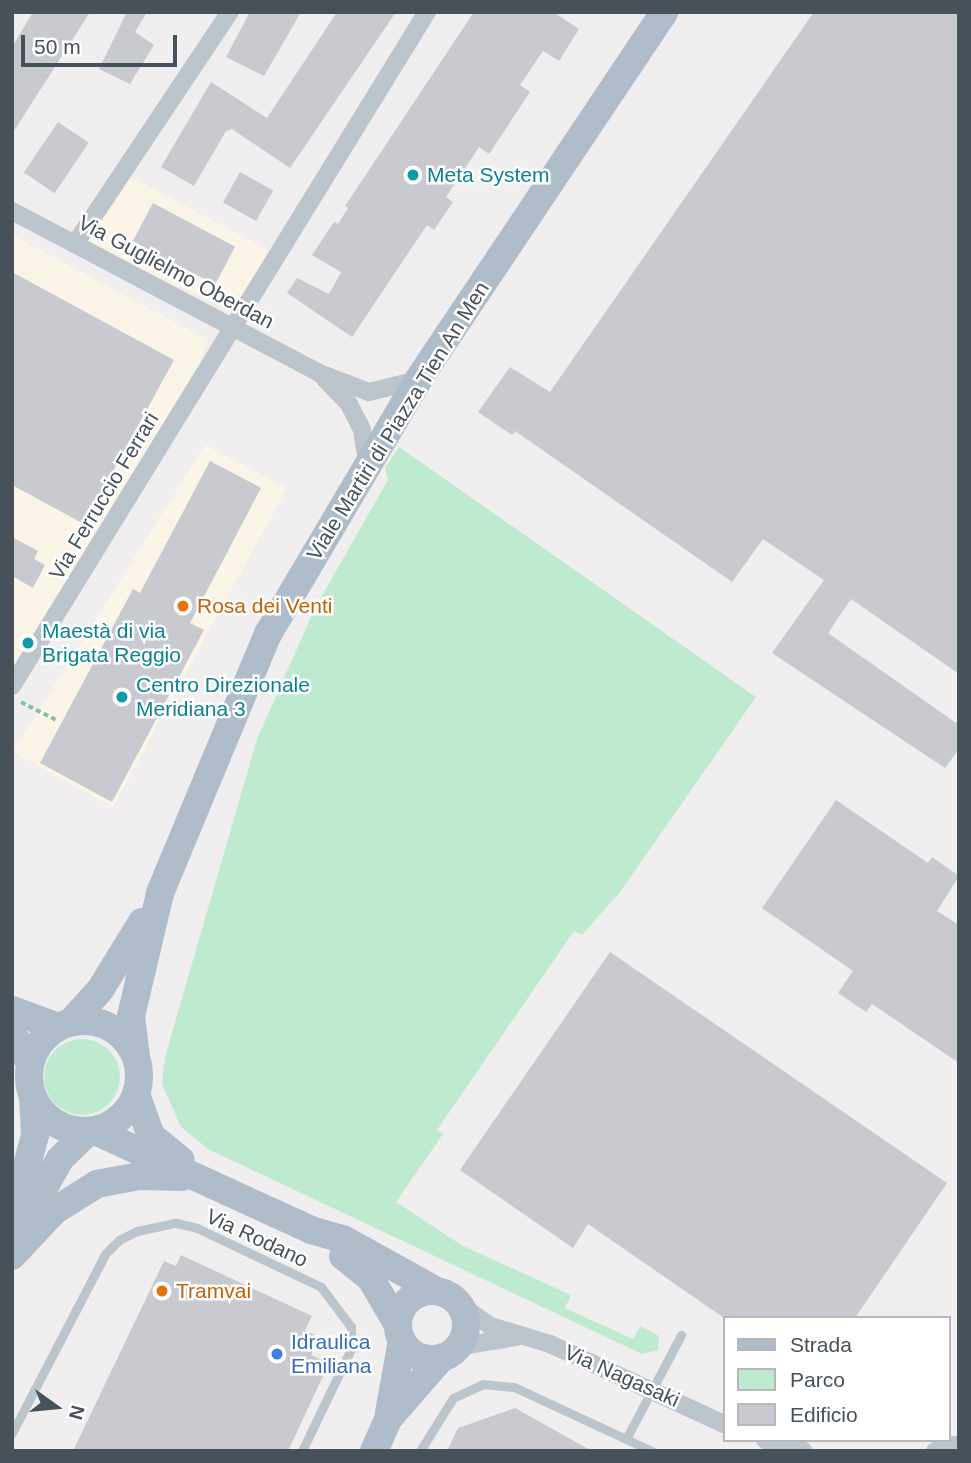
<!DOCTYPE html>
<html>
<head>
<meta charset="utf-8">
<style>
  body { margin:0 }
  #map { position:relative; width:971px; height:1463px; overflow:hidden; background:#f0eeee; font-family:Helvetica,sans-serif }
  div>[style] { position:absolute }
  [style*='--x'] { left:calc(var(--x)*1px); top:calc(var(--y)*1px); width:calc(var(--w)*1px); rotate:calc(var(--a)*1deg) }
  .commercial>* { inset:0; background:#faf5e7 }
  .green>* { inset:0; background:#beebcf }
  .round { border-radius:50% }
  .building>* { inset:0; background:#c8cad0; transform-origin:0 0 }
  .path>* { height:3.5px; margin-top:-1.75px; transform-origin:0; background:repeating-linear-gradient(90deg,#79c7a0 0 5px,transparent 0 8.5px) }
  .lane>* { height:9px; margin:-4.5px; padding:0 4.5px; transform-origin:4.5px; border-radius:4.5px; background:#bdc5cc }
  .street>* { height:18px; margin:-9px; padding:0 9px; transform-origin:9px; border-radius:9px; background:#bdc5cc }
  .primary>* { height:28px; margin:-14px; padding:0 14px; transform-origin:14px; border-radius:14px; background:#afbdcb }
  .primary>.ring { margin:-14px; padding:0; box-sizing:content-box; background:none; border:28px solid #afbdcb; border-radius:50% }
  .dots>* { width:19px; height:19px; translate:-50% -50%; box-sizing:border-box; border:4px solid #fff; border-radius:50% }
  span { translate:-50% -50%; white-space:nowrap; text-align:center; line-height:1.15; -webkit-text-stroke:5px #fff; paint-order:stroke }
  .culture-label { font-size:21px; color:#0d838f }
  .left { translate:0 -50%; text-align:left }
  .street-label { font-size:21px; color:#47515a }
  .food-label { font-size:21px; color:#c56008 }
  .shop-label { font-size:21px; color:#366cbe }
  .frame { position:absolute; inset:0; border:14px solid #47515a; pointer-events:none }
  .legend { position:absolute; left:723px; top:1316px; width:228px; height:126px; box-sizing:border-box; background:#fff; border:2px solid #b5b9bd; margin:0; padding:9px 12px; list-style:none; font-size:21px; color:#47515a }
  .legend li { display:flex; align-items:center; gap:14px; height:35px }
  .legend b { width:35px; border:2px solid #b5b9bd }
  .north { position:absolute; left:21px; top:1372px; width:70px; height:70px; -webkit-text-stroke:5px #fff; paint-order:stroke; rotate:105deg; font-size:19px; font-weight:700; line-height:28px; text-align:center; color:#47515a }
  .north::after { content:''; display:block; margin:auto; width:24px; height:32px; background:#47515a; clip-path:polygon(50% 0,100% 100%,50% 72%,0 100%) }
  .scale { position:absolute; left:21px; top:35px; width:156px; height:32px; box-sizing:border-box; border:4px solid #47515a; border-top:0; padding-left:9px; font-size:21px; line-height:24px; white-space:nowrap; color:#47515a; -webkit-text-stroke:5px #fff; paint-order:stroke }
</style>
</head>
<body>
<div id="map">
  <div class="commercial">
    <i style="clip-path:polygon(126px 174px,270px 251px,235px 312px,82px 242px)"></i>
    <i style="clip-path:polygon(12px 235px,206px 339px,202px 359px,88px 553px,12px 670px)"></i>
    <i style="clip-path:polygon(205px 445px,287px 488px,113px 807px,13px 752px)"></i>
  </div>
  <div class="green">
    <i style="clip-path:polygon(399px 447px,756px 697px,620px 892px,582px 935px,574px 931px,437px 1130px,443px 1134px,396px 1202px,463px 1246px,571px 1295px,565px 1308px,633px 1339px,640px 1326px,659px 1336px,658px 1350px,642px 1354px,208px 1149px,181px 1127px,162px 1084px,165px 1057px,257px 739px,315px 608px,388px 480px,385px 468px)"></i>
    <i class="round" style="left:44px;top:1039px;width:76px;height:76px"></i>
  </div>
  <div class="building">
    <i style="clip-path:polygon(33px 12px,90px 12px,12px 134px,12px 47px)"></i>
    <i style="clip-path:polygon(127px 12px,147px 12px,135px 32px,154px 45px,130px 84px,99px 69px)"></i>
    <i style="clip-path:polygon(250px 12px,301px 12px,264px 76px,226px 57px)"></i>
    <i style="clip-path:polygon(337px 12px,396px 12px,290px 168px,232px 129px,226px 131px,194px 186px,161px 167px,211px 82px,267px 118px)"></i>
    <i style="clip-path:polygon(474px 12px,553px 12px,579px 29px,559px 61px,543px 51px,520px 85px,530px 92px,489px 154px,479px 147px,446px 197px,453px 202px,434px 230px,427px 225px,352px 337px,287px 293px,297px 278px,329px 294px,341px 272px,312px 255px,334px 222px,338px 224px,348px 208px,345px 206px)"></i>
    <i style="clip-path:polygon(814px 12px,959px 12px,959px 674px,851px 599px,828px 633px,959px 725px,959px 749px,945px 768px,772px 653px,824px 580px,763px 539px,732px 582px,515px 431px,512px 435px,478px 412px,510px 367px,550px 392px)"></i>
    <i style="left:58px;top:122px;width:37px;height:61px;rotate:34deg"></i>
    <i style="left:240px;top:172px;width:38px;height:35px;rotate:29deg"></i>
    <i style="left:153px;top:203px;width:93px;height:43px;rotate:28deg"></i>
    <i style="clip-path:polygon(12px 272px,174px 360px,84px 524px,12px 485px)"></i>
    <i style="clip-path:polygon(210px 461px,261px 488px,190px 623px,204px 630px,112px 802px,40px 763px,133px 589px,140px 593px)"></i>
    <i style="clip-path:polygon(12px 537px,38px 551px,34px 559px,45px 565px,33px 588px,12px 576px)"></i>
    <i style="clip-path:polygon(836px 800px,928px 863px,932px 857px,959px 876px,937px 911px,959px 925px,959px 1063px,872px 1004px,866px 1012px,838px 993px,853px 971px,762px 908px)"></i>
    <i style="clip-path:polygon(610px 952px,947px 1183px,855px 1318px,724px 1318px,588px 1224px,573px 1248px,460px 1170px)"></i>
    <i style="clip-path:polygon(181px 1255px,312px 1316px,305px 1330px,319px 1337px,311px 1355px,329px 1363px,288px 1451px,73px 1451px,164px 1261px,176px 1266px)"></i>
    <i style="clip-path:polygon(515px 1408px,592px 1451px,447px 1451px,458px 1428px)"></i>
  </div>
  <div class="path">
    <i style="--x:21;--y:702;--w:39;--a:27"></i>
  </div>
  <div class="lane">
    <i style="--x:12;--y:1433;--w:202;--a:-62.5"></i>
    <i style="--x:105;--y:1254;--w:20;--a:-45"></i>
    <i style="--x:119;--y:1240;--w:20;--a:-27"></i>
    <i style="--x:137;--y:1231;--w:40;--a:-12"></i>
    <i style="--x:176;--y:1223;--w:22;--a:13"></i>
    <i style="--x:197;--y:1228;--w:137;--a:25.4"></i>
    <i style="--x:321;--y:1287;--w:50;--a:53.1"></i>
    <i style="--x:351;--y:1327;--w:22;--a:90"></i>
    <i style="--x:351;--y:1349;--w:113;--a:115.7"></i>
    <i style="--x:626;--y:1439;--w:29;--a:25"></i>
    <i style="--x:420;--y:1451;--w:62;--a:-58.1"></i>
    <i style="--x:453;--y:1398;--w:33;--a:-25"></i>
    <i style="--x:483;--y:1384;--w:31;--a:6"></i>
    <i style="--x:514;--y:1387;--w:123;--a:24.9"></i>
    <i style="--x:626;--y:1439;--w:118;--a:-62.1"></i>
  </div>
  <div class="street">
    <i style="--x:12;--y:211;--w:347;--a:27.8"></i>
    <i style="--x:319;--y:373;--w:53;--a:20.8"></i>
    <i style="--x:369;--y:392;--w:50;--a:-13.8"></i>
    <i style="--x:75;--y:244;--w:279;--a:-56.3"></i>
    <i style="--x:324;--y:378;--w:36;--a:46"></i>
    <i style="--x:349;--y:404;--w:29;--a:63"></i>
    <i style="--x:362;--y:430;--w:33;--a:81"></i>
    <i style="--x:12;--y:686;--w:792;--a:-58.38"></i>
    <i style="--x:459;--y:1304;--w:39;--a:35"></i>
    <i style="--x:491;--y:1326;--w:62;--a:17"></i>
    <i style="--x:550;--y:1344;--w:192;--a:24.7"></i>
    <i style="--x:457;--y:1347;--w:60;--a:-9.6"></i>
    <i style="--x:765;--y:1440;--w:40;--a:16"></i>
    <i style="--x:935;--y:1451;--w:21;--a:-17"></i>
  </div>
  <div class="primary">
    <i style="--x:12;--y:1010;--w:49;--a:20.3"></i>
    <i class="ring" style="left:29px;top:1021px;width:82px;height:82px"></i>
    <i style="--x:71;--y:1022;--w:43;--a:-47.8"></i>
    <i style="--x:100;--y:990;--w:80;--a:-58.3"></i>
    <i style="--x:12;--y:1032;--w:36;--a:60"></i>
    <i style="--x:136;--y:1057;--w:41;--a:-97"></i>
    <i style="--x:131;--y:1016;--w:126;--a:-76.7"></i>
    <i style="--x:160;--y:893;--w:281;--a:-67.4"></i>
    <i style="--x:268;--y:634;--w:295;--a:-59.4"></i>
    <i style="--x:418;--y:380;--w:443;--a:-56.2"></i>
    <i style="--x:136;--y:1094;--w:45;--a:70.3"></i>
    <i style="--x:151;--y:1136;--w:38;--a:39"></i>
    <i style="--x:95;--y:1131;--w:238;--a:24.6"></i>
    <i style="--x:311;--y:1230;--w:33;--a:16"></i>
    <i style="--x:343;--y:1239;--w:107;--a:29"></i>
    <i style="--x:14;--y:1214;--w:82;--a:-75.1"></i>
    <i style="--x:35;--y:1135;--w:38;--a:-93"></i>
    <i style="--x:17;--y:1236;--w:88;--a:-60.8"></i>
    <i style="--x:60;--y:1159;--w:39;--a:-44"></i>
    <i style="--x:12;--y:1256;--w:62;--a:-47"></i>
    <i style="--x:54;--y:1211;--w:51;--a:-32.1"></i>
    <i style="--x:97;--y:1184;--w:43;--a:-10.8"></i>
    <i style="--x:139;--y:1176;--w:43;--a:1.3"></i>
    <i style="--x:343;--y:1256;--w:36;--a:39"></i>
    <i style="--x:371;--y:1279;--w:53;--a:59.6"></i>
    <i class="ring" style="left:398px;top:1291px;width:40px;height:40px"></i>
    <i style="--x:389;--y:1413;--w:74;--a:-79.9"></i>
    <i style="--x:374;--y:1451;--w:35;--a:-66"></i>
    <i style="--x:388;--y:1419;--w:82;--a:-48.9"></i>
  </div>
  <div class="dots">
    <i style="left:413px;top:175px;background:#0f9aa8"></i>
    <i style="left:183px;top:606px;background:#e8710a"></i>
    <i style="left:28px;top:643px;background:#0f9aa8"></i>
    <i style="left:122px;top:697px;background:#0f9aa8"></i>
    <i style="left:162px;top:1291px;background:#e8710a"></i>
    <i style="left:277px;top:1354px;background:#3f7fe0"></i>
  </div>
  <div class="culture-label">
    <span class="left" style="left:427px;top:175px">Meta System</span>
    <span class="left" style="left:42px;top:643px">Maestà di via<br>Brigata Reggio</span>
    <span class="left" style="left:136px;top:697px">Centro Direzionale<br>Meridiana 3</span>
  </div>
  <div class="street-label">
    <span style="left:176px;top:272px;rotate:28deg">Via Guglielmo Oberdan</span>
    <span style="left:398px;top:421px;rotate:-58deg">Viale Martiri di Piazza Tien An Men</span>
    <span style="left:104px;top:496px;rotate:-59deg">Via Ferruccio Ferrari</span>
    <span style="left:257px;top:1238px;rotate:25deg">Via Rodano</span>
    <span style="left:622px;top:1376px;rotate:24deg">Via Nagasaki</span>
  </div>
  <div class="food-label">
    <span class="left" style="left:197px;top:606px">Rosa dei Venti</span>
    <span class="left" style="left:176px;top:1291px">Tramvai</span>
  </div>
  <div class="shop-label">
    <span class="left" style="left:291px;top:1354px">Idraulica<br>Emiliana</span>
  </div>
  <div class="frame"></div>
  <ul class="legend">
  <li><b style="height:9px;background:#afbdcb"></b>Strada</li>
  <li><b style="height:19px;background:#beebcf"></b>Parco</li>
  <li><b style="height:19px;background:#c8cad0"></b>Edificio</li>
  </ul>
  <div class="north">N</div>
  <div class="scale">50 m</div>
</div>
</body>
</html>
